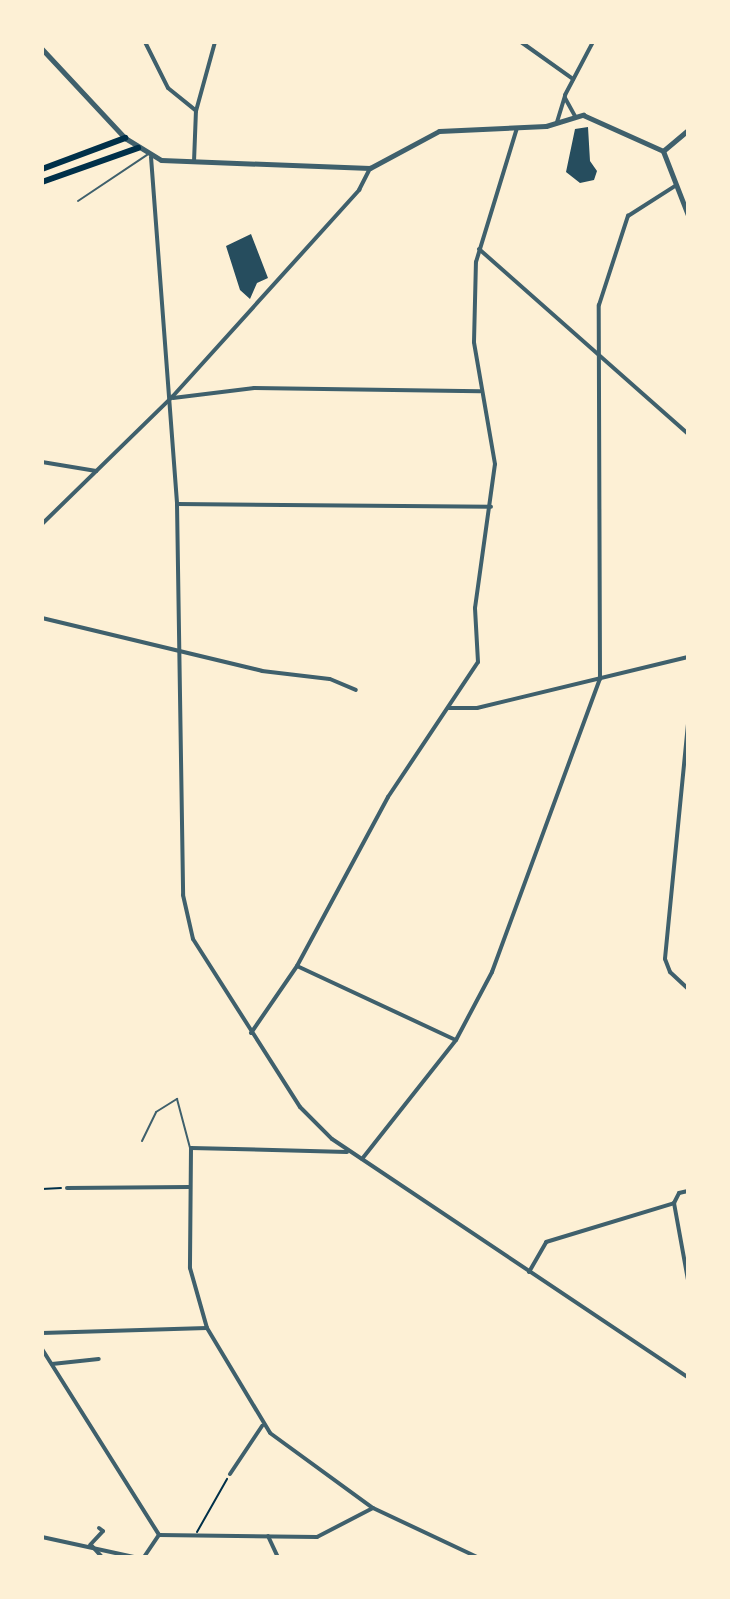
<!DOCTYPE html>
<html>
<head>
<meta charset="utf-8">
<style>
  body { margin:0 }
  #map { position:relative; width:730px; height:1599px; overflow:hidden; background:#fdf0d5; font-family:"Noto Sans",sans-serif }
  div>[style] { position:absolute }
  [style*='--x'] { left:calc(var(--x)*1px); top:calc(var(--y)*1px); width:calc(var(--w)*1px); rotate:calc(var(--a)*1deg) }
  .building>* { inset:0; background:#264d5e }
  .path>* { height:2px; margin:-1px; padding:0 1px; transform-origin:1px; border-radius:1px; background:#003049 }
  .service>* { height:2px; margin:-1px; padding:0 1px; transform-origin:1px; border-radius:1px; background:#3f606c }
  .minor>* { height:4px; margin:-2px; padding:0 2px; transform-origin:2px; border-radius:2px; background:#3f606c }
  .tertiary>* { height:5px; margin:-2.5px; padding:0 2.5px; transform-origin:2.5px; border-radius:2.5px; background:#3f606c }
  .trunk>* { height:6px; margin:-3px; padding:0 3px; transform-origin:3px; border-radius:3px; background:#003049 }
  span { translate:-50% -50%; white-space:nowrap; text-align:center; line-height:1.15; -webkit-text-stroke:8px #fdf0d5; paint-order:stroke }
  .frame { position:absolute; inset:0; border:44px solid #fdf0d5; pointer-events:none }
</style>
</head>
<body>
<div id="map">
  <div class="building">
    <i style="clip-path:polygon(588px 127px,590px 161px,597px 171px,594px 180px,580px 183px,566px 172px,575px 129px)"></i>
    <i style="clip-path:polygon(251px 234px,268px 278px,257px 283px,250px 299px,240px 290px,226px 246px)"></i>
  </div>
  <div class="path">
    <i style="--x:42;--y:1189;--w:19;--a:-3"></i>
    <i style="--x:197;--y:1532;--w:61;--a:-60.5"></i>
  </div>
  <div class="service">
    <i style="--x:78;--y:201;--w:83;--a:-33.7"></i>
    <i style="--x:142;--y:1141;--w:32;--a:-64"></i>
    <i style="--x:156;--y:1112;--w:25;--a:-32"></i>
    <i style="--x:177;--y:1099;--w:51;--a:75.1"></i>
  </div>
  <div class="minor">
    <i style="--x:145;--y:42;--w:51;--a:63.4"></i>
    <i style="--x:168;--y:88;--w:36;--a:39"></i>
    <i style="--x:521;--y:42;--w:64;--a:35.4"></i>
    <i style="--x:565;--y:98;--w:21;--a:61"></i>
    <i style="--x:557;--y:122;--w:28;--a:-73"></i>
    <i style="--x:565;--y:95;--w:60;--a:-62.2"></i>
    <i style="--x:151;--y:157;--w:348;--a:85.7"></i>
    <i style="--x:177;--y:504;--w:391;--a:89.1"></i>
    <i style="--x:183;--y:895;--w:45;--a:77.2"></i>
    <i style="--x:193;--y:939;--w:199;--a:57.5"></i>
    <i style="--x:300;--y:1107;--w:45;--a:45"></i>
    <i style="--x:332;--y:1139;--w:428;--a:33.8"></i>
    <i style="--x:194;--y:162;--w:51;--a:-87.8"></i>
    <i style="--x:196;--y:111;--w:72;--a:-74.6"></i>
    <i style="--x:479;--y:249;--w:279;--a:41.5"></i>
    <i style="--x:173;--y:398;--w:82;--a:-7"></i>
    <i style="--x:254;--y:388;--w:226;--a:0.8"></i>
    <i style="--x:42;--y:462;--w:55;--a:9.5"></i>
    <i style="--x:177;--y:504;--w:314;--a:0.5"></i>
    <i style="--x:42;--y:524;--w:183;--a:-44.3"></i>
    <i style="--x:173;--y:396;--w:278;--a:-47.9"></i>
    <i style="--x:359;--y:190;--w:25;--a:-63"></i>
    <i style="--x:42;--y:618;--w:226;--a:13.5"></i>
    <i style="--x:262;--y:671;--w:68;--a:6.7"></i>
    <i style="--x:330;--y:679;--w:28;--a:23"></i>
    <i style="--x:448;--y:708;--w:29;--a:0"></i>
    <i style="--x:477;--y:708;--w:217;--a:-13.6"></i>
    <i style="--x:688;--y:724;--w:236;--a:95.6"></i>
    <i style="--x:665;--y:959;--w:14;--a:69"></i>
    <i style="--x:670;--y:972;--w:25;--a:43"></i>
    <i style="--x:297;--y:966;--w:175;--a:25"></i>
    <i style="--x:251;--y:1033;--w:81;--a:-55.5"></i>
    <i style="--x:297;--y:966;--w:192;--a:-61.7"></i>
    <i style="--x:388;--y:797;--w:162;--a:-56.3"></i>
    <i style="--x:478;--y:662;--w:54;--a:-93.2"></i>
    <i style="--x:475;--y:608;--w:145;--a:-82.1"></i>
    <i style="--x:495;--y:464;--w:124;--a:-99.8"></i>
    <i style="--x:474;--y:342;--w:80;--a:-88.6"></i>
    <i style="--x:476;--y:262;--w:140;--a:-73"></i>
    <i style="--x:347;--y:1152;--w:156;--a:-178.5"></i>
    <i style="--x:191;--y:1148;--w:120;--a:90.5"></i>
    <i style="--x:190;--y:1268;--w:62;--a:74.2"></i>
    <i style="--x:207;--y:1328;--w:122;--a:59"></i>
    <i style="--x:270;--y:1433;--w:127;--a:36.1"></i>
    <i style="--x:373;--y:1508;--w:115;--a:25.2"></i>
    <i style="--x:362;--y:1159;--w:152;--a:-51.7"></i>
    <i style="--x:456;--y:1040;--w:77;--a:-62.1"></i>
    <i style="--x:492;--y:972;--w:312;--a:-69.8"></i>
    <i style="--x:600;--y:679;--w:374;--a:-90.2"></i>
    <i style="--x:599;--y:305;--w:94;--a:-72"></i>
    <i style="--x:628;--y:216;--w:56;--a:-32.6"></i>
    <i style="--x:67;--y:1188;--w:123;--a:-0.5"></i>
    <i style="--x:674;--y:1203;--w:78;--a:79.7"></i>
    <i style="--x:529;--y:1272;--w:34;--a:-60"></i>
    <i style="--x:546;--y:1242;--w:134;--a:-16.9"></i>
    <i style="--x:674;--y:1203;--w:11;--a:-63"></i>
    <i style="--x:679;--y:1193;--w:9;--a:-13"></i>
    <i style="--x:42;--y:1333;--w:165;--a:-1.7"></i>
    <i style="--x:42;--y:1349;--w:220;--a:57.8"></i>
    <i style="--x:52;--y:1364;--w:47;--a:-6.1"></i>
    <i style="--x:230;--y:1474;--w:58;--a:-56.3"></i>
    <i style="--x:159;--y:1535;--w:158;--a:0.7"></i>
    <i style="--x:317;--y:1537;--w:63;--a:-27.4"></i>
    <i style="--x:268;--y:1536;--w:23;--a:65"></i>
    <i style="--x:42;--y:1537;--w:94;--a:12.3"></i>
    <i style="--x:90;--y:1545;--w:19;--a:-47"></i>
    <i style="--x:103;--y:1531;--w:5;--a:-143"></i>
    <i style="--x:92;--y:1546;--w:15;--a:48"></i>
    <i style="--x:144;--y:1557;--w:27;--a:-56"></i>
  </div>
  <div class="tertiary">
    <i style="--x:42;--y:49;--w:122;--a:47"></i>
    <i style="--x:125;--y:138;--w:42;--a:31.4"></i>
    <i style="--x:161;--y:160;--w:209;--a:2.2"></i>
    <i style="--x:370;--y:168;--w:78;--a:-28.2"></i>
    <i style="--x:439;--y:131;--w:107;--a:-2.7"></i>
    <i style="--x:546;--y:126;--w:39;--a:-17"></i>
    <i style="--x:583;--y:115;--w:88;--a:24.2"></i>
    <i style="--x:663;--y:151;--w:69;--a:68.7"></i>
    <i style="--x:663;--y:151;--w:33;--a:-40"></i>
  </div>
  <div class="trunk">
    <i style="--x:42;--y:169;--w:89;--a:-20.5"></i>
    <i style="--x:42;--y:182;--w:102;--a:-19.5"></i>
  </div>
  <div class="frame"></div>
</div>
</body>
</html>
